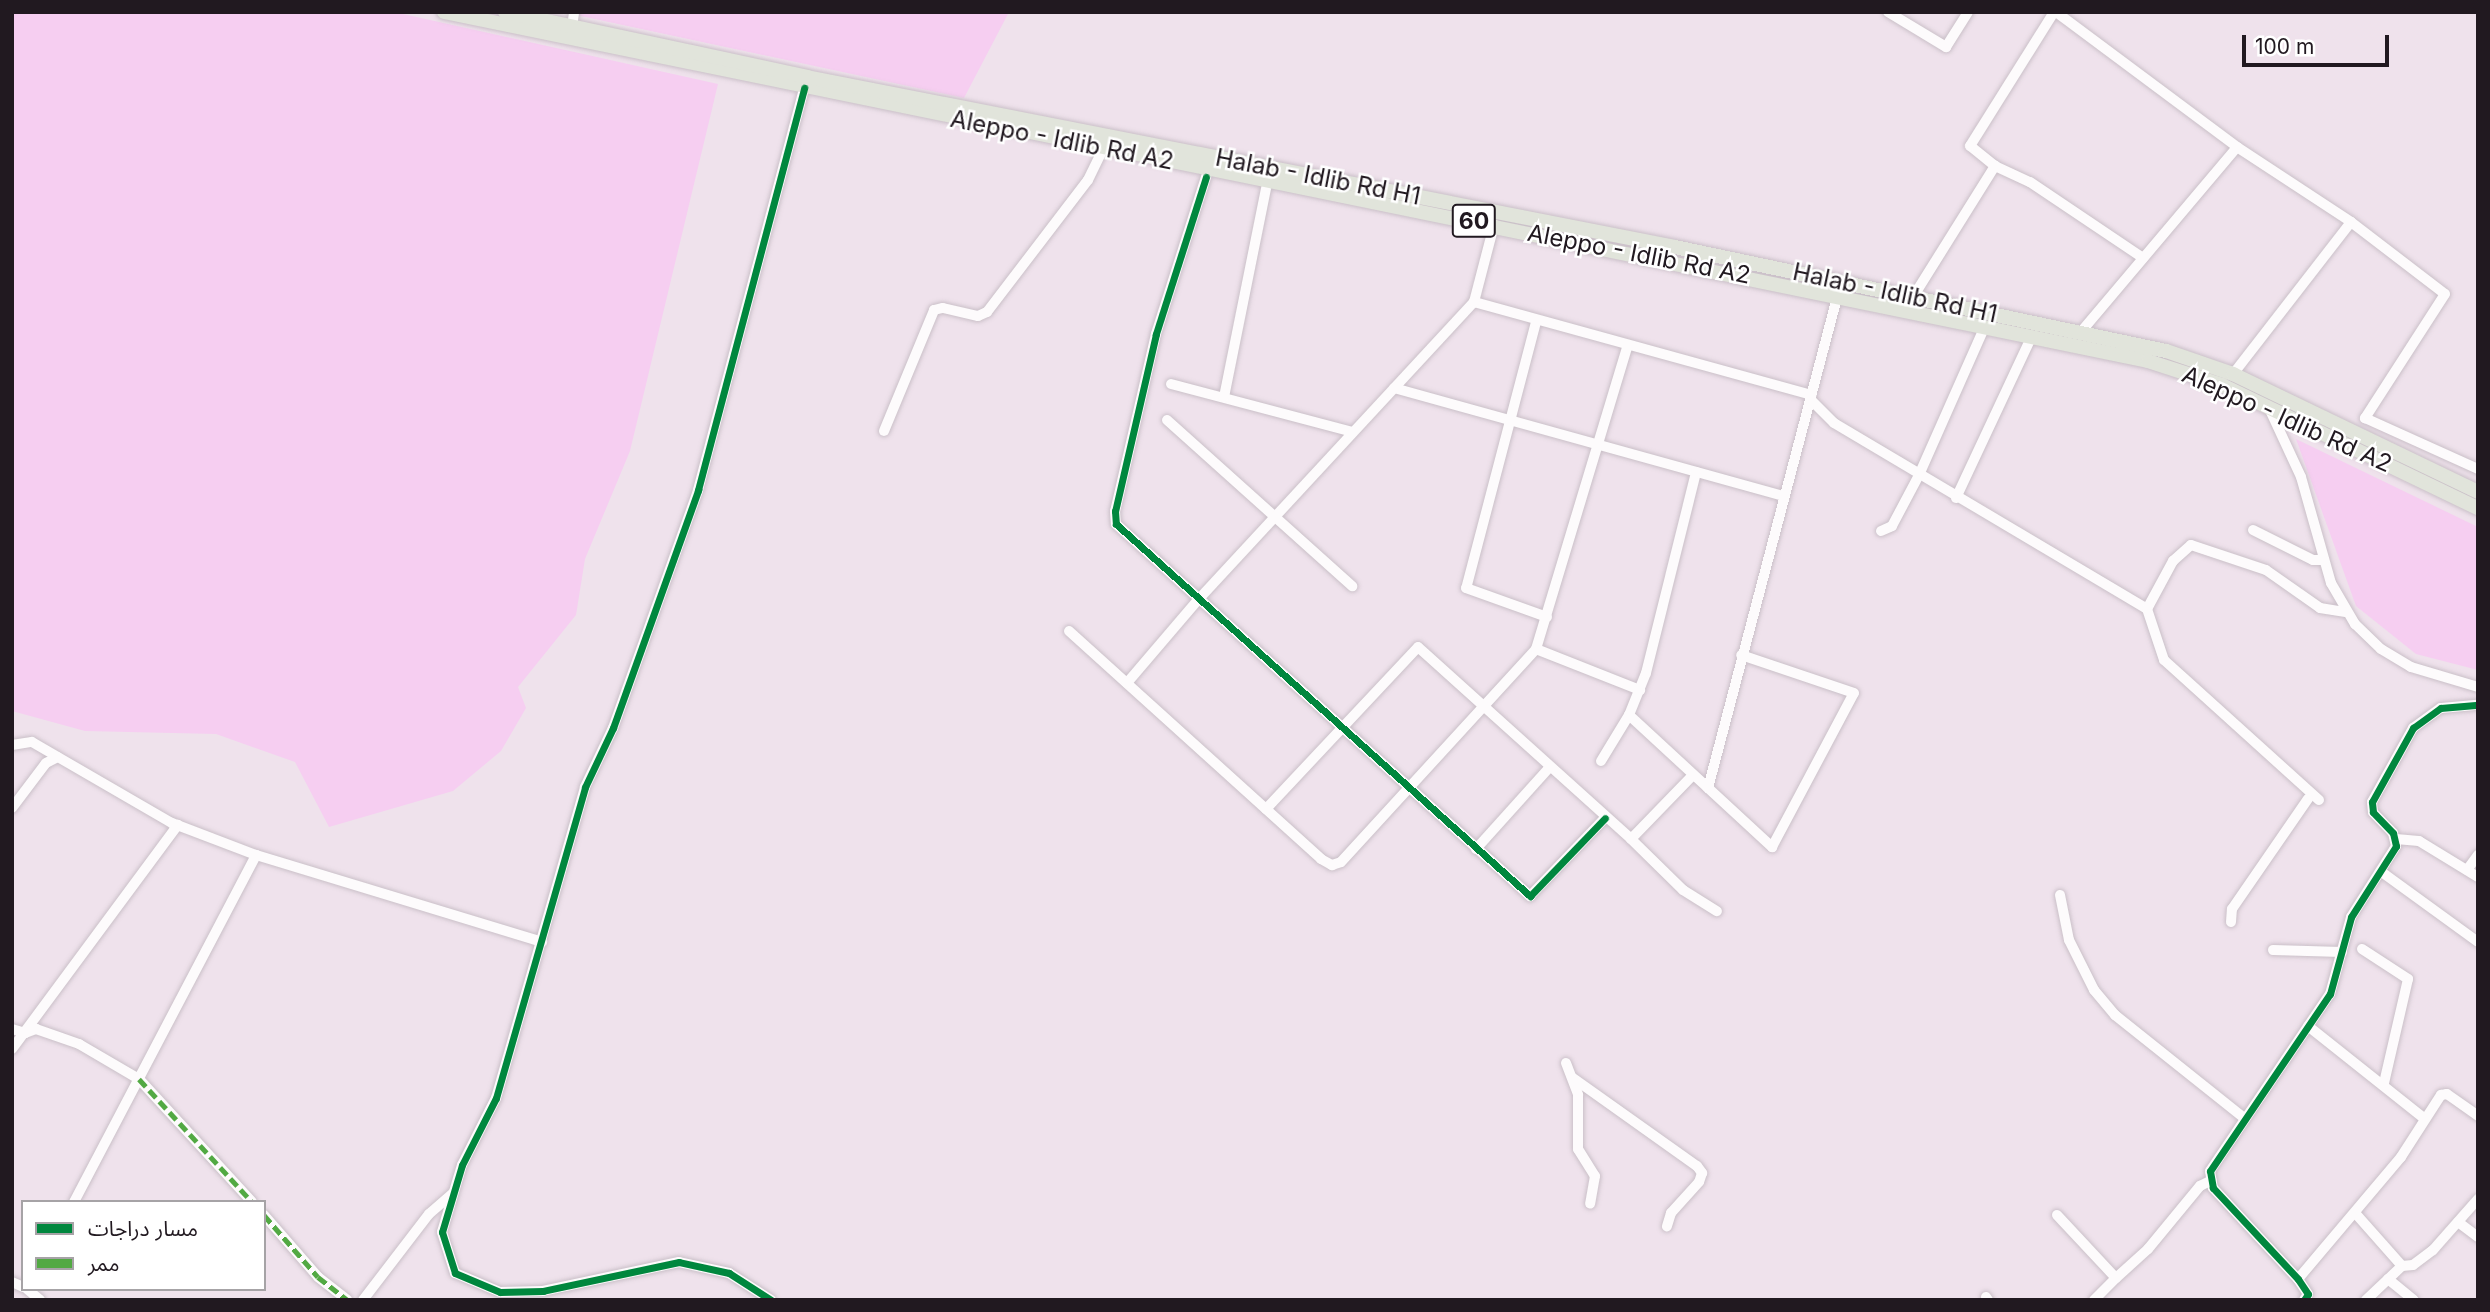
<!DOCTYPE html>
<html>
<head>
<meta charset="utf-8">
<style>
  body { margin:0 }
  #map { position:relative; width:2490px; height:1312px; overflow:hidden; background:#efe2ec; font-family:Inter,"Noto Sans Arabic",sans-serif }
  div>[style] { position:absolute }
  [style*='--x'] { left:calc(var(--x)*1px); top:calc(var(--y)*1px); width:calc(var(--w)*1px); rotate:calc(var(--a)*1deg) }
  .green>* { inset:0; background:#f6cef1 }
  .roads { filter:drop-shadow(0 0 2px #cac0c8) drop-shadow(0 0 2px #cac0c8) }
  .minor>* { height:10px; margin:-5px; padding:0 5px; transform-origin:5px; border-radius:5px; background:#fdfbfc }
  .highway>* { height:14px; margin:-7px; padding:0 7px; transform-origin:7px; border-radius:7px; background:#e1e4db }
  .quiet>* { height:5px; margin-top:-2.5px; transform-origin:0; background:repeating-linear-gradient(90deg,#52a943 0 10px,transparent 0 15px) }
  .cycleway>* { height:7px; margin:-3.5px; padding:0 3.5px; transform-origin:3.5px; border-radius:3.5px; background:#00873e }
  span { translate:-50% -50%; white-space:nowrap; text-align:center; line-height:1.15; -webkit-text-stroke:5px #fff; paint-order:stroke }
  .shield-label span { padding:2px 5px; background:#fff; border:2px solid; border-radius:5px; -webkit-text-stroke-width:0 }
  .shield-label { font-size:23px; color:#211920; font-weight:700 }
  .street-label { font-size:24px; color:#211920 }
  .frame { position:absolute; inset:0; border:14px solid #211920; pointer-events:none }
  .legend { position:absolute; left:21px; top:1200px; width:245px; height:91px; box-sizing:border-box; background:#fff; border:2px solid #a6a3a6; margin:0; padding:9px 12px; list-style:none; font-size:21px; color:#211920 }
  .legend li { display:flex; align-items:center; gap:14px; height:35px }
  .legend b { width:35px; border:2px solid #a6a3a6 }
  .scale { position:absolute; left:2242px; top:35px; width:147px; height:32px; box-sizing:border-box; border:4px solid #211920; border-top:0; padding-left:9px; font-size:21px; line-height:24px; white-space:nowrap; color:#211920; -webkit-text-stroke:5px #fff; paint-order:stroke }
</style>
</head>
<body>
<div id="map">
  <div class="green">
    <i style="clip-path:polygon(12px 12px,394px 12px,718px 84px,630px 451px,585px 559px,576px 615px,518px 687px,526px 708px,501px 751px,453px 791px,329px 827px,295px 762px,216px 734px,85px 731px,12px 711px)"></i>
    <i style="clip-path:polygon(562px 12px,1009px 12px,964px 98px)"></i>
    <i style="clip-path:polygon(2296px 439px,2478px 527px,2478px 670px,2416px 654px,2356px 606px)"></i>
  </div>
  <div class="roads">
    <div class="minor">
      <i style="--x:1888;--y:12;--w:68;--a:31.1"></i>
      <i style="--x:1946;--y:47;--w:41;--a:-57.8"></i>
      <i style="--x:2056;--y:12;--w:226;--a:36.7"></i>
      <i style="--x:2237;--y:147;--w:136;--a:33.3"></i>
      <i style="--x:2351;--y:222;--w:192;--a:127.8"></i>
      <i style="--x:572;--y:27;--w:15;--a:-82"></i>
      <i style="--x:1995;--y:166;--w:38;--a:25"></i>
      <i style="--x:2030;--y:182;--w:136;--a:33.9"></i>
      <i style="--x:1206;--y:177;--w:165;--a:107.7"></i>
      <i style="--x:1156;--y:334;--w:182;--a:103"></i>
      <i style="--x:1115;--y:511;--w:13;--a:86"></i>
      <i style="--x:1116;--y:524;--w:557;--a:41.94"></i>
      <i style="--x:1530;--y:896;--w:108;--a:-46.1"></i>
      <i style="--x:2351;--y:222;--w:118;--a:37.5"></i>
      <i style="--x:2445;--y:294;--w:148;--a:122.8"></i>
      <i style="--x:2365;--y:418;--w:124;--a:24.3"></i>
      <i style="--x:1913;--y:297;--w:155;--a:-58"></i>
      <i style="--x:1995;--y:166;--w:32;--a:-141"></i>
      <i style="--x:1970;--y:146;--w:158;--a:-57.9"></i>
      <i style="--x:1474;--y:302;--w:350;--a:15.4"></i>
      <i style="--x:1536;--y:322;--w:275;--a:104.7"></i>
      <i style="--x:1466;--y:588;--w:86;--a:19.7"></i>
      <i style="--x:2080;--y:333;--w:243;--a:-49.8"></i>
      <i style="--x:1171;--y:384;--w:188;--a:14.8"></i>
      <i style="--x:1394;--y:388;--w:405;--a:15.5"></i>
      <i style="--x:1224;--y:397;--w:213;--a:-78.6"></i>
      <i style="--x:1810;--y:399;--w:34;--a:45"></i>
      <i style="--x:1834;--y:423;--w:364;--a:30.7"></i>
      <i style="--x:2269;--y:408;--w:76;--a:65.1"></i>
      <i style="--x:2301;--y:477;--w:110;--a:74.2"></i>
      <i style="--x:2331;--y:583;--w:48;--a:59.7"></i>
      <i style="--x:2355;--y:624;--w:36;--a:44"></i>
      <i style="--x:2381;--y:649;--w:35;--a:31"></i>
      <i style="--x:2411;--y:667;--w:70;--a:16.6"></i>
      <i style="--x:1167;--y:420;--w:249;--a:41.9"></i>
      <i style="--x:884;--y:431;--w:131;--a:-67.5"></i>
      <i style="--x:934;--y:310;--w:9;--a:-13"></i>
      <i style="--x:943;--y:308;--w:36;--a:13"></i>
      <i style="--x:978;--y:316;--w:10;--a:-24"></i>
      <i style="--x:987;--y:312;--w:166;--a:-52.6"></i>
      <i style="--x:1088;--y:180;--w:41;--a:-64.1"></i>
      <i style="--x:1956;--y:498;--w:179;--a:-64.9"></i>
      <i style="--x:2253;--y:530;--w:67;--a:26.6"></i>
      <i style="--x:2313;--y:560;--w:11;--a:0"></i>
      <i style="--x:1881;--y:531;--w:12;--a:-24"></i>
      <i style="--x:1892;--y:526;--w:58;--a:-62.1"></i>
      <i style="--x:1919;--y:475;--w:163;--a:-66.1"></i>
      <i style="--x:1069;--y:631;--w:340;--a:42.1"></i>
      <i style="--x:1321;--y:859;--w:13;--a:29"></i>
      <i style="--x:1332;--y:865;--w:9;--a:-18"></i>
      <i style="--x:1341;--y:862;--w:289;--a:-47.5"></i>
      <i style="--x:1536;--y:649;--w:315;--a:-73.2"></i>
      <i style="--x:1536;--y:649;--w:112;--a:21.5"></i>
      <i style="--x:1127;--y:683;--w:109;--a:-49.5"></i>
      <i style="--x:1198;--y:600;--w:406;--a:-47.2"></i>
      <i style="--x:1474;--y:302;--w:80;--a:-75.4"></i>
      <i style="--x:1629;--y:715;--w:195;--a:42.7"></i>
      <i style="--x:1772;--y:847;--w:174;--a:-62"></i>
      <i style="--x:1854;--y:693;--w:119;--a:-161.4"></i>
      <i style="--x:12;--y:745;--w:20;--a:-9"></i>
      <i style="--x:32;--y:742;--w:162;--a:30.1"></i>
      <i style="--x:172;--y:823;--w:90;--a:20.9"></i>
      <i style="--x:256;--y:855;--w:299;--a:16.9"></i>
      <i style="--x:1601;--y:761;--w:54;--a:-58.7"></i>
      <i style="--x:1629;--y:715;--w:45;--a:-68"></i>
      <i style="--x:1646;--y:673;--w:207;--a:-76"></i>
      <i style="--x:1708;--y:788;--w:511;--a:-75.26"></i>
      <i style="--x:2319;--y:800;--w:209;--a:-137.9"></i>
      <i style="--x:2164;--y:660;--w:54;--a:-108.4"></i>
      <i style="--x:2147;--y:609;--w:55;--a:-61.6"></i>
      <i style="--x:2173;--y:561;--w:24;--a:-42"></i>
      <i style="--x:2191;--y:545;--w:79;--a:18.4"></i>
      <i style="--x:2266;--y:570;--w:66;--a:35.1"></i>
      <i style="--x:2320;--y:608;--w:26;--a:9"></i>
      <i style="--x:12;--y:808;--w:56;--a:-52.9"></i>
      <i style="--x:46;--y:763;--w:13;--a:-27"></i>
      <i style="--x:1266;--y:809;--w:222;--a:-46.8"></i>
      <i style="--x:1418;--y:647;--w:287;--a:42"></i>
      <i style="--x:1631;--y:839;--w:88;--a:-45.9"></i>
      <i style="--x:1631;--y:839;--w:73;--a:44.4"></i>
      <i style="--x:1683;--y:890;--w:40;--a:32"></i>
      <i style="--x:2396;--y:839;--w:23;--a:5"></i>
      <i style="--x:2419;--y:841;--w:69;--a:31.4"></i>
      <i style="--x:1476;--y:849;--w:109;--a:-48"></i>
      <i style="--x:2467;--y:870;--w:19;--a:-54"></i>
      <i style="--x:2383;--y:873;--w:117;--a:36"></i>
      <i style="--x:2060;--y:895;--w:46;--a:78.7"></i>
      <i style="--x:2069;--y:940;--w:56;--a:63.4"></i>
      <i style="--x:2094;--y:990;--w:33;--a:50"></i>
      <i style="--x:2115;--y:1015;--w:165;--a:38.6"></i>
      <i style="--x:2231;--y:922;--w:13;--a:-86"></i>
      <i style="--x:2232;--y:909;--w:134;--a:-55.4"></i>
      <i style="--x:2362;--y:949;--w:55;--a:33.1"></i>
      <i style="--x:2408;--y:979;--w:107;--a:103"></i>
      <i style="--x:2273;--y:950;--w:69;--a:1.7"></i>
      <i style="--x:2308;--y:1026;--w:149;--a:38.5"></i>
      <i style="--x:12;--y:1029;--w:14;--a:17"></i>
      <i style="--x:25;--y:1033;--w:12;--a:-20"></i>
      <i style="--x:36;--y:1029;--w:46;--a:19.2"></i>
      <i style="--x:79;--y:1044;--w:69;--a:30.3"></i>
      <i style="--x:139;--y:1079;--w:167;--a:47.4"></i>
      <i style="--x:12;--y:1049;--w:279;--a:-53.5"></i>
      <i style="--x:1566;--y:1063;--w:34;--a:69"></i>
      <i style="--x:1578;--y:1095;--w:54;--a:90"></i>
      <i style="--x:1578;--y:1149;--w:32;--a:58"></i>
      <i style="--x:1595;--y:1176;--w:28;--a:100"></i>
      <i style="--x:1573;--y:1078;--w:152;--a:35.4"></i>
      <i style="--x:1697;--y:1166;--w:9;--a:54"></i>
      <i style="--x:1702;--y:1173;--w:9;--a:108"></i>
      <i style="--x:1699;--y:1182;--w:42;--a:132.1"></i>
      <i style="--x:1671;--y:1213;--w:14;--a:107"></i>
      <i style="--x:74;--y:1202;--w:392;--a:-62.3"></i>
      <i style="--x:2356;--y:1214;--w:69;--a:48.5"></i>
      <i style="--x:264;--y:1215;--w:82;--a:48.9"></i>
      <i style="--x:318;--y:1277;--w:37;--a:38"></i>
      <i style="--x:2057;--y:1215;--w:86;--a:46.9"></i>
      <i style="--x:2116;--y:1278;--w:43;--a:-42.2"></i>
      <i style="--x:2148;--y:1249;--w:82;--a:-50.5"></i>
      <i style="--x:2200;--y:1186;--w:13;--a:-27"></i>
      <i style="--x:2458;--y:1222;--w:25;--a:37"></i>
      <i style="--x:2298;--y:1279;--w:160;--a:-49.8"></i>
      <i style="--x:2401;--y:1157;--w:74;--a:-57.2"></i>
      <i style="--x:2441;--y:1095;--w:6;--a:-9"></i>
      <i style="--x:2447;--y:1094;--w:38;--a:35"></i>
      <i style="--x:2388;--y:1279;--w:33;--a:39"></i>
      <i style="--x:12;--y:1282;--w:12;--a:24"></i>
      <i style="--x:27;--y:1289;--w:17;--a:40"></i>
      <i style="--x:1986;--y:1297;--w:4;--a:56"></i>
      <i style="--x:363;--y:1300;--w:108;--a:-52.5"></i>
      <i style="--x:429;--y:1214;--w:32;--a:-41"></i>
      <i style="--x:771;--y:1300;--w:50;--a:-147.3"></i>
      <i style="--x:729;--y:1273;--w:51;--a:-167.6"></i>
      <i style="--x:679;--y:1262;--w:139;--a:168"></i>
      <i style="--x:543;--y:1291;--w:43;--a:178.7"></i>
      <i style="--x:500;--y:1292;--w:49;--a:-157.1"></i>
      <i style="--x:455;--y:1273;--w:43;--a:-107.6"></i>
      <i style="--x:442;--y:1232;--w:70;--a:-73.4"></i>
      <i style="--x:462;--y:1165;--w:75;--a:-63.1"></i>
      <i style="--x:496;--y:1098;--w:323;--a:-74"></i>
      <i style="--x:585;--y:787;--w:65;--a:-64.6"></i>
      <i style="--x:613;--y:728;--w:253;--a:-70.3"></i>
      <i style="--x:698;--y:490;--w:416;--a:-75.2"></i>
      <i style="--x:2094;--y:1300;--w:31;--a:-45"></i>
      <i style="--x:2304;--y:1300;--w:7;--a:-56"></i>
      <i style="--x:2308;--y:1294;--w:18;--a:-124"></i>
      <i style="--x:2298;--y:1279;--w:125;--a:-133"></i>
      <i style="--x:2213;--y:1188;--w:17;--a:-100"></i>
      <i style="--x:2210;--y:1171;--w:214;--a:-55.9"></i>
      <i style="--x:2330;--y:994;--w:80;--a:-74.7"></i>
      <i style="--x:2351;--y:917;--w:84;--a:-57.6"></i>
      <i style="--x:2396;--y:846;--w:13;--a:-103"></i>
      <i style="--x:2393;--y:833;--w:29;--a:-134"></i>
      <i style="--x:2373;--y:812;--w:10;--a:-96"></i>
      <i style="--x:2372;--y:802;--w:85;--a:-61"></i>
      <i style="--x:2413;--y:728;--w:34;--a:-36"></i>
      <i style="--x:2441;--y:708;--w:37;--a:-5"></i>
      <i style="--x:2366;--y:1300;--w:50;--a:-43.4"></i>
      <i style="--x:2402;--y:1266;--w:11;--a:-5"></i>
      <i style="--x:2413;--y:1265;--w:25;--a:-37"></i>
      <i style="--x:2433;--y:1250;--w:68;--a:-48.6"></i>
    </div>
    <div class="highway">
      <i style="--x:444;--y:12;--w:1739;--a:11.57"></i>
      <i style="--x:2148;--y:361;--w:78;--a:18"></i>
      <i style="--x:2222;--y:385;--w:284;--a:25.7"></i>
      <i style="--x:505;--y:12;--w:309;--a:12.1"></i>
      <i style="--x:807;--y:77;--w:884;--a:11.08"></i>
      <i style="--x:1675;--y:247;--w:502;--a:11.96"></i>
      <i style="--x:2166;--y:351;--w:71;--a:18.9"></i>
      <i style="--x:2233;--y:374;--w:272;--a:25.7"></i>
    </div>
  </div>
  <div class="quiet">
    <i style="--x:139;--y:1079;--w:167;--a:47.4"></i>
    <i style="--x:264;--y:1215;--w:82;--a:48.9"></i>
    <i style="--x:318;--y:1277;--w:37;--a:38"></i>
  </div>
  <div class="cycleway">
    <i style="--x:1206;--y:177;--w:165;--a:107.7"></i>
    <i style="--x:1156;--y:334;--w:182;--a:103"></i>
    <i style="--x:1115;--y:511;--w:13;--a:86"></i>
    <i style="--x:1116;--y:524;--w:557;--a:41.94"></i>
    <i style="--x:1530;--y:896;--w:108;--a:-46.1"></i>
    <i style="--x:771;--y:1300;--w:50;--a:-147.3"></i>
    <i style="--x:729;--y:1273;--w:51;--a:-167.6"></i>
    <i style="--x:679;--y:1262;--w:139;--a:168"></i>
    <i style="--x:543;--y:1291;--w:43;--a:178.7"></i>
    <i style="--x:500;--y:1292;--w:49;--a:-157.1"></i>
    <i style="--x:455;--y:1273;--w:43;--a:-107.6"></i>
    <i style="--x:442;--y:1232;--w:70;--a:-73.4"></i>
    <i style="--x:462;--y:1165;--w:75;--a:-63.1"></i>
    <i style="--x:496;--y:1098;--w:323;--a:-74"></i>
    <i style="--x:585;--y:787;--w:65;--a:-64.6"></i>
    <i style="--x:613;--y:728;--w:253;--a:-70.3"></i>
    <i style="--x:698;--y:490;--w:416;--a:-75.2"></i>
    <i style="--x:2304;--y:1300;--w:7;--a:-56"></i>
    <i style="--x:2308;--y:1294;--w:18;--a:-124"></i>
    <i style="--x:2298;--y:1279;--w:125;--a:-133"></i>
    <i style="--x:2213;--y:1188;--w:17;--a:-100"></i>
    <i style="--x:2210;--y:1171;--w:214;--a:-55.9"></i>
    <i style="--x:2330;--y:994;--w:80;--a:-74.7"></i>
    <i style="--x:2351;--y:917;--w:84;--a:-57.6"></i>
    <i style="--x:2396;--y:846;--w:13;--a:-103"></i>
    <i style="--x:2393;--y:833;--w:29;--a:-134"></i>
    <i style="--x:2373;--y:812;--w:10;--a:-96"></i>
    <i style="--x:2372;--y:802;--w:85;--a:-61"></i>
    <i style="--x:2413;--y:728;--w:34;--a:-36"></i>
    <i style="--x:2441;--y:708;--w:37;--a:-5"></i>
  </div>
  <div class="shield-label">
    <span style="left:1474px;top:221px">60</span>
  </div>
  <div class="street-label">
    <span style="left:1062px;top:140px;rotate:11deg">Aleppo - Idlib Rd A2</span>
    <span style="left:1318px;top:177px;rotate:11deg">Halab - Idlib Rd H1</span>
    <span style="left:1639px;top:254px;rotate:11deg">Aleppo - Idlib Rd A2</span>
    <span style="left:1895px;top:293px;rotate:12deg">Halab - Idlib Rd H1</span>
    <span style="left:2287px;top:419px;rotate:24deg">Aleppo - Idlib Rd A2</span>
  </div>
  <div class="frame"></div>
  <ul class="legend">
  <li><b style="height:9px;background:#00873e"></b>مسار دراجات</li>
  <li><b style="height:9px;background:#52a943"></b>ممر</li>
  </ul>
  <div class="scale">100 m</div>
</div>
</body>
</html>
